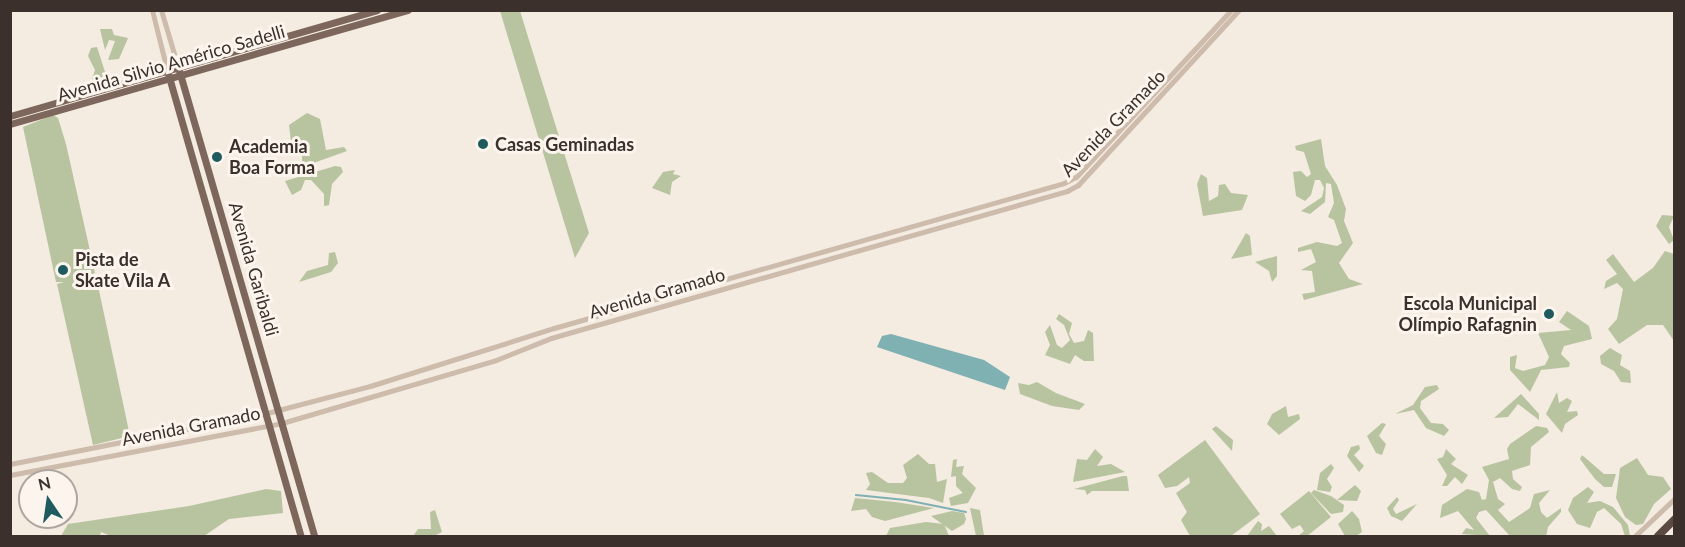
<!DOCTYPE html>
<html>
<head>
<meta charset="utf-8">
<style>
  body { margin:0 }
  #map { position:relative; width:1685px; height:547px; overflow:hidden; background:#f4ebe1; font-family:Lato,sans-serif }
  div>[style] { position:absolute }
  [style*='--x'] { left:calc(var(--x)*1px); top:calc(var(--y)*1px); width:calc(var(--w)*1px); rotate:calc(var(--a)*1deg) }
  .green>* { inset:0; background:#b8c4a0 }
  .water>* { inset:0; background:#7fb0b2 }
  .stream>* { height:1.5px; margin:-0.75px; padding:0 0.75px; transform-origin:0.75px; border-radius:0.75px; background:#7fb0b2 }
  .minor>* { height:5px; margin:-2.5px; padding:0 2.5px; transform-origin:2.5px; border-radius:2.5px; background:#cdbbac }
  .major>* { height:7px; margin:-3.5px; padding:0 3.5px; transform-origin:3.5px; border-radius:3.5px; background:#7d675c }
  .highway>* { height:8px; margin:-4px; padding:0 4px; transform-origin:4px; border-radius:4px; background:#5c4a42 }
  .dots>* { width:16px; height:16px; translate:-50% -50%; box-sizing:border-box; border:3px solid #fbf5ee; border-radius:50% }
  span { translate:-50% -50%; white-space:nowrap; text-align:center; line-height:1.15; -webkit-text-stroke:6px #fbf5ee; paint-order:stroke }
  .street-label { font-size:18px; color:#3b302b }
  .poi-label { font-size:18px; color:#3b302b; font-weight:700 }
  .left { translate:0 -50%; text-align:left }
  .right { translate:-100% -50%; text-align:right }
  .frame { position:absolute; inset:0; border:12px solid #3b302b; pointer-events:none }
  .north { position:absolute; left:18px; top:469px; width:60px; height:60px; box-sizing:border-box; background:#fbf5ee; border:2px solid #aea6a0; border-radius:50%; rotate:347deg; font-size:16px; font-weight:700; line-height:24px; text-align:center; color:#3b302b }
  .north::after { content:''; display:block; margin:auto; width:21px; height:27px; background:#1f5a5e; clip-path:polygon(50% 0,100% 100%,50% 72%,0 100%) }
</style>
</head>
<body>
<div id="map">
  <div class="green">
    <i style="clip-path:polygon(500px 11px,520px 11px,589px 233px,575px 258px)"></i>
    <i style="clip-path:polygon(100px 29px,112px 29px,114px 35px,128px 38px,119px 59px,108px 60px,115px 41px,109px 40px,105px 50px)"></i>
    <i style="clip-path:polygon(97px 47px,106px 75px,99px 83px,92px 79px,95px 70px,88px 56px,91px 48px)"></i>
    <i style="clip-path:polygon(307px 113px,320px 119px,326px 150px,344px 147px,347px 151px,291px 171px,292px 165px,302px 162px,302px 143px,291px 142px,289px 125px)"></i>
    <i style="clip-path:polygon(53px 115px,58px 118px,66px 144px,95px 273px,87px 276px,97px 281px,130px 436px,93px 445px,57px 284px,64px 282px,56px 282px,23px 127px)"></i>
    <i style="clip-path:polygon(1321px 139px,1325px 166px,1337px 185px,1346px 209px,1344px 221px,1353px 243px,1339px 263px,1349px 279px,1363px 284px,1304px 300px,1302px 294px,1315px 292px,1312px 271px,1301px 270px,1316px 262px,1311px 249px,1298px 252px,1298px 248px,1317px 242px,1337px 246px,1342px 243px,1334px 220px,1328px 217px,1334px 203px,1331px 184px,1326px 183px,1325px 202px,1310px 214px,1301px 211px,1322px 197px,1324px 188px,1320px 180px,1315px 180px,1311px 195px,1305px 201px,1296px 196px,1293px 172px,1301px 171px,1307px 177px,1311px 174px,1304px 152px,1296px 150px,1295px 146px)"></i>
    <i style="clip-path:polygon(335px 166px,341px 167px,343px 172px,332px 184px,329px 205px,324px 206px,324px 194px,311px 180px,305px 180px,301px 190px,292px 195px,285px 181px)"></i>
    <i style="clip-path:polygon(675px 170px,673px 174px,681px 176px,672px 182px,670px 195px,652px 188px,663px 172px)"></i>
    <i style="clip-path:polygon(1201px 174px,1207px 178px,1209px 201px,1218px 196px,1219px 185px,1225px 184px,1231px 193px,1248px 195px,1242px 210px,1203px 216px,1197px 184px)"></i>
    <i style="clip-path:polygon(1662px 215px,1674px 216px,1669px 227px,1674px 240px,1669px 244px,1656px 226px)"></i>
    <i style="clip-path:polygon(1246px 233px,1250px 236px,1252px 255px,1231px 259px)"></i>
    <i style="clip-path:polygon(1665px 251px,1674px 254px,1674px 341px,1663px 325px,1647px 325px,1619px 344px,1608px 329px,1617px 319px,1623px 289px,1617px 283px,1604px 289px,1606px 281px,1617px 274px,1606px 260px,1613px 254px,1634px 282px,1653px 268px)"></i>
    <i style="clip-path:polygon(335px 252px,338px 263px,331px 272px,299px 282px,307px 271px,328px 265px,329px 253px)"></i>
    <i style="clip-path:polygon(1277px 256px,1277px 276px,1272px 282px,1269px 271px,1255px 262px)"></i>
    <i style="clip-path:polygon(1567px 311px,1589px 326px,1592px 339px,1564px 346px,1561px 354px,1570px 363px,1569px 367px,1541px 370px,1530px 392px,1510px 370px,1510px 357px,1517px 355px,1515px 368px,1523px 371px,1545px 365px,1549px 357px,1538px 333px,1571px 330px,1559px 322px)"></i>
    <i style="clip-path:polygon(1059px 314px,1072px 323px,1069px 334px,1074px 343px,1084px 341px,1088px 330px,1093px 333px,1094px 361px,1084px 361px,1075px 355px,1070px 364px,1045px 355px,1050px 345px,1045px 332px,1050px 325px,1057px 345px,1062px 348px,1070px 340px,1064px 325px,1056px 319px)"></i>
    <i style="clip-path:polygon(1610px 348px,1622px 355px,1620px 365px,1630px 371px,1631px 383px,1621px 382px,1614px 371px,1601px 364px,1600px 356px)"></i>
    <i style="clip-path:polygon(1037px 382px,1056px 393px,1085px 404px,1079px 410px,1052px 406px,1020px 394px,1018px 383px,1029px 385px)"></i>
    <i style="clip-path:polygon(1437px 385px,1439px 389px,1421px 401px,1420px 408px,1431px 423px,1443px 424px,1449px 430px,1444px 436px,1426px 428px,1414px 410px,1395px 414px,1413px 405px,1425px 387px)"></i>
    <i style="clip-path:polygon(1557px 392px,1559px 403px,1567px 398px,1572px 401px,1567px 412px,1577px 411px,1578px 415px,1565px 424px,1562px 433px,1546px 414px)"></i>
    <i style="clip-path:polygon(1521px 394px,1539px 414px,1539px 420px,1518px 404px,1508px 417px,1494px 418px)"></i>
    <i style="clip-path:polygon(1286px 406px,1288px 417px,1299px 414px,1300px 419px,1279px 435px,1267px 424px,1272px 414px)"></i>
    <i style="clip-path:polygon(1382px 423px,1386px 424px,1379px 436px,1386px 444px,1382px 455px,1376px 453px,1367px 436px)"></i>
    <i style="clip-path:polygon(1216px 426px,1233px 440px,1232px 451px,1212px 429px)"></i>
    <i style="clip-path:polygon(1536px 426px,1547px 428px,1549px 432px,1531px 447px,1530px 465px,1512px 471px,1513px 479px,1522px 487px,1520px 491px,1512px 489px,1500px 478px,1493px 482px,1498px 499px,1505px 504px,1498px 510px,1509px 522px,1530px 508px,1534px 494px,1550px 490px,1539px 503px,1541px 512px,1547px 518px,1561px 508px,1561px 512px,1548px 527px,1546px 536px,1510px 536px,1486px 510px,1479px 512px,1476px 518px,1490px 536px,1462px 534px,1466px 528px,1474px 530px,1458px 511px,1440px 518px,1442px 505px,1467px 489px,1479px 492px,1482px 500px,1486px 499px,1489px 480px,1482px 467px,1509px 459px,1507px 449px,1510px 444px)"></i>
    <i style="clip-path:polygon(1205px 440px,1260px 514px,1231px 536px,1190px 536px,1181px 520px,1187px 512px,1176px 493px,1190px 483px,1189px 477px,1177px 486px,1165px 488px,1158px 475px)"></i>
    <i style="clip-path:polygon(1359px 445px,1360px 449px,1354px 455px,1364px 466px,1359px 472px,1347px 456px,1351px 447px)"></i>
    <i style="clip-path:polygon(1095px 449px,1103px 457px,1097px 466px,1111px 464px,1125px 472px,1073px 482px,1077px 459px,1087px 460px)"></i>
    <i style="clip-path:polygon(1446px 449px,1456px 459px,1451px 464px,1468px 475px,1462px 484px,1455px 477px,1447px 486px,1442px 486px,1447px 475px,1437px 459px,1443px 457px)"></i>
    <i style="clip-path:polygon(918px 454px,929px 464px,935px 464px,937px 482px,947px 479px,943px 503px,929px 498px,866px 490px,870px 484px,866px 473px,872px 472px,888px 483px,903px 483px,907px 478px,903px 465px)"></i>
    <i style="clip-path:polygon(1582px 455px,1604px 474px,1616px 474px,1612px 487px,1604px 487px,1595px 479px,1580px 459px)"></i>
    <i style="clip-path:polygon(1637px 458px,1648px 475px,1663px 477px,1671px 489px,1654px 504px,1643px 524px,1636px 525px,1625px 517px,1616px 498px,1620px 468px)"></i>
    <i style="clip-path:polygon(957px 459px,956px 467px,964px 466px,962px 474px,976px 488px,968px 503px,951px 506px,949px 498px,963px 493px,956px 486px,956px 476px,951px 477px,953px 460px)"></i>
    <i style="clip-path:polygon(1331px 464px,1334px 468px,1327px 479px,1332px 487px,1330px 492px,1317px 490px,1320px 473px)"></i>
    <i style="clip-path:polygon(1123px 476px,1127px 476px,1129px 491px,1092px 491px,1087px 495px,1085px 490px,1074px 489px)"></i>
    <i style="clip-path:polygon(1355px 485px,1361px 491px,1357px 501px,1337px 500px)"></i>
    <i style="clip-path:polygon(1588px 487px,1594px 492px,1587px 503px,1600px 501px,1613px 507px,1628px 525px,1630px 536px,1625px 536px,1621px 524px,1604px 508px,1597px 512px,1590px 528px,1577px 524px,1568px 510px,1573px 498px)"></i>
    <i style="clip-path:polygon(266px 489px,281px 491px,283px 513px,229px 519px,204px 536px,111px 536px,101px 532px,100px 536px,61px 536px,68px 524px,189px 506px)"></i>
    <i style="clip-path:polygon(1314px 490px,1331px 496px,1344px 505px,1343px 512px,1331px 514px,1311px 493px)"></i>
    <i style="clip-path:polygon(1309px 491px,1331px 517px,1307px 536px,1298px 536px,1304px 531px,1300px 525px,1292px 529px,1280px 514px)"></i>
    <i style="clip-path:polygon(1397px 497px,1399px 500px,1393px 509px,1396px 514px,1417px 504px,1402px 521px,1391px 516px,1387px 508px)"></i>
    <i style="clip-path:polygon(855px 498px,895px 502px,934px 508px,885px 521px,872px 517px,866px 509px,851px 511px)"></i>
    <i style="clip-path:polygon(970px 508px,980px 510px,984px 536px,976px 536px)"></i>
    <i style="clip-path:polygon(435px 510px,442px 532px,434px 536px,413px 536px,418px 529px,431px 529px,430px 512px)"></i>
    <i style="clip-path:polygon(952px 511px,964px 513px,966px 519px,964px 524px,952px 531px,931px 516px)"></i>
    <i style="clip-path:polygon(1352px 511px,1359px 519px,1362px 532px,1356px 536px,1345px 536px,1338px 524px)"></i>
    <i style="clip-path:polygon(1258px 521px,1262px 524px,1261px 531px,1269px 526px,1277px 536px,1247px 536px)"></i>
    <i style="clip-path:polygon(926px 522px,944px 524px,949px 536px,886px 536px,890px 528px)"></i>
  </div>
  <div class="water">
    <i style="clip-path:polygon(891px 334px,984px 360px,1010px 377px,1005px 390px,877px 347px,882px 336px)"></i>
  </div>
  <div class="stream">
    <i style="--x:856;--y:495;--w:50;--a:5.7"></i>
    <i style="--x:906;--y:500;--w:61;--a:11.3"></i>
  </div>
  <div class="minor">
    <i style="--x:152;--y:10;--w:62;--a:76"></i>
    <i style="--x:161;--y:10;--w:59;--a:73.4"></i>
    <i style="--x:10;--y:464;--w:262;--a:-11.2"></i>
    <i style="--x:267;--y:413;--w:106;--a:-14.7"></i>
    <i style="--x:370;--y:386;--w:193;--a:-17.5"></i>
    <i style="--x:554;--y:328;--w:530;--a:-15.87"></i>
    <i style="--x:1064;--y:183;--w:13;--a:-27"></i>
    <i style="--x:1076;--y:177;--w:228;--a:-47.1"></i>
    <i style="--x:10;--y:475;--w:277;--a:-10.8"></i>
    <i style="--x:282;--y:423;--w:223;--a:-16.4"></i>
    <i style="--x:496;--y:360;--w:59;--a:-21.8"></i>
    <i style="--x:551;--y:338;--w:537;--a:-15.9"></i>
    <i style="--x:1067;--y:191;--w:13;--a:-29"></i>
    <i style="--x:1078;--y:185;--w:238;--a:-47.4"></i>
    <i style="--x:1635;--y:536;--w:54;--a:-43.5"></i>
  </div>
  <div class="major">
    <i style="--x:178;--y:67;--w:488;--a:73.8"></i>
    <i style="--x:167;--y:70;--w:485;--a:74"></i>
    <i style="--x:10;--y:116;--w:382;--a:-16.1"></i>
    <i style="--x:10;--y:124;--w:414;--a:-16"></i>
  </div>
  <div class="highway">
    <i style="--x:1658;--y:536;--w:23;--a:-45"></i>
  </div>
  <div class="dots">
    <i style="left:483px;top:144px;background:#1f5a5e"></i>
    <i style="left:217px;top:157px;background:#1f5a5e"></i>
    <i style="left:63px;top:270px;background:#1f5a5e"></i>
    <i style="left:1549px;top:314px;background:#1f5a5e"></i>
  </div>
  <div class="street-label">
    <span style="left:171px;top:63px;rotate:-16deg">Avenida Silvio Américo Sadelli</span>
    <span style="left:1113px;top:123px;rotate:-46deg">Avenida Gramado</span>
    <span style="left:254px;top:269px;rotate:74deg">Avenida Garibaldi</span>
    <span style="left:657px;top:293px;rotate:-16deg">Avenida Gramado</span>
    <span style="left:191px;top:426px;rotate:-11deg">Avenida Gramado</span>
  </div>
  <div class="poi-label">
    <span class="left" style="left:495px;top:144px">Casas Geminadas</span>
    <span class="left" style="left:229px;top:157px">Academia<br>Boa Forma</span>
    <span class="left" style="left:75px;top:270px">Pista de<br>Skate Vila A</span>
    <span class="right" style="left:1537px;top:314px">Escola Municipal<br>Olímpio Rafagnin</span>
  </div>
  <div class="frame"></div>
  <div class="north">N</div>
</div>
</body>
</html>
